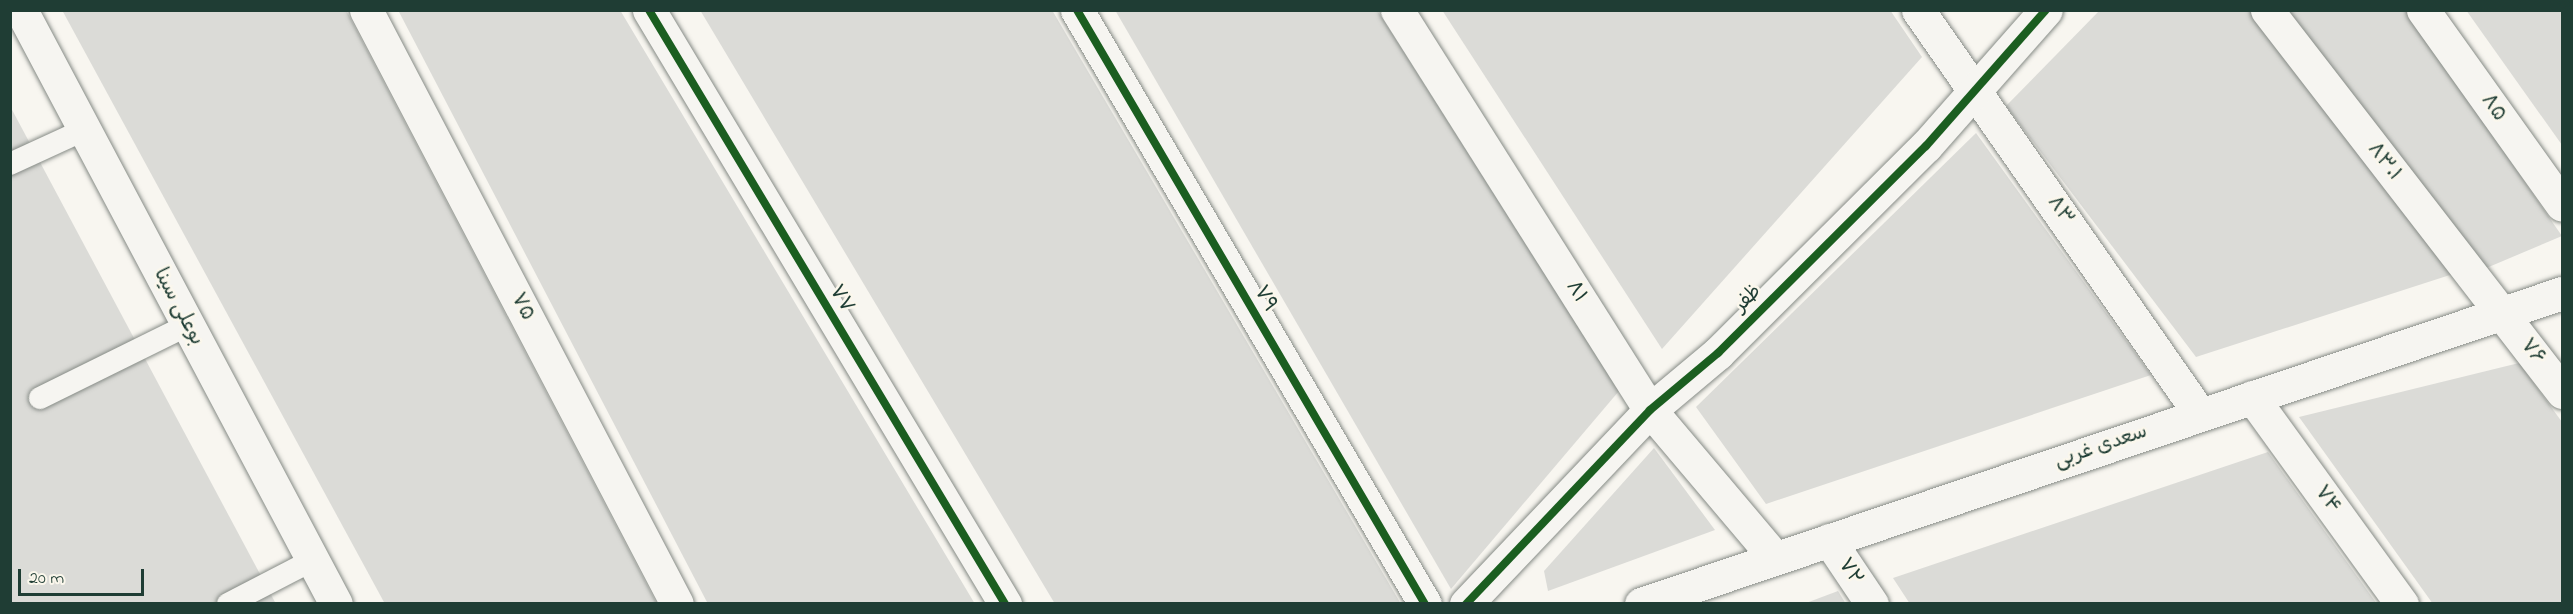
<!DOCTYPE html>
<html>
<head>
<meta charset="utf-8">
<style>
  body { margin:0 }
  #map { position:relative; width:2573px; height:614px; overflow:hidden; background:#f8f6f0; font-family:"Indie Flower","Playpen Sans Arabic",sans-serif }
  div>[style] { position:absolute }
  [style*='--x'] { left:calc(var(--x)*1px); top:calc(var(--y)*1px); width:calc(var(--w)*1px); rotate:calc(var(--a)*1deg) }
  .building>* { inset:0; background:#dbdbd7 }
  .roads { filter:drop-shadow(0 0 2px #868b86) drop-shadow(0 0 2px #868b86) }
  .service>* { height:22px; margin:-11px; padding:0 11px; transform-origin:11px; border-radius:11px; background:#f6f5f1 }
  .minor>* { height:33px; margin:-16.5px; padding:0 16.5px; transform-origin:16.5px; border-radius:16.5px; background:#f6f5f1 }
  .secondary>* { height:33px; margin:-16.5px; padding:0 16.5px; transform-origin:16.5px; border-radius:16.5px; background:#f6f5f1 }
  .cycleway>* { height:8px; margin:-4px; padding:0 4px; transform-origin:4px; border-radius:4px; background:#1b5e20 }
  span { translate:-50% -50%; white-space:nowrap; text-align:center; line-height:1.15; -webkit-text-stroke:5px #fbf7ec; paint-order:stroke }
  .street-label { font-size:20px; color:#1f3d34 }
  .frame { position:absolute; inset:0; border:12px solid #1f3d34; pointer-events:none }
  .scale { position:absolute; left:18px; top:569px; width:126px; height:27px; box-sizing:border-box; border:3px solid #1f3d34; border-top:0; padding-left:8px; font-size:18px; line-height:21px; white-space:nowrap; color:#1f3d34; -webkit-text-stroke:4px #fbf7ec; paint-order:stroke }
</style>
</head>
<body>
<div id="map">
  <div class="building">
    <i style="clip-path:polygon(62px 10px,346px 10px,657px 604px,385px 604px)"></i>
    <i style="clip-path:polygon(398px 10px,620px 10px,975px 604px,708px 604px)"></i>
    <i style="clip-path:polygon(700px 10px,1052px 10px,1401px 604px,1055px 604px)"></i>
    <i style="clip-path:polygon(1115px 10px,1377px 10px,1619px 391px,1451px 589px)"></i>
    <i style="clip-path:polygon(1442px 10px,1890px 10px,1922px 57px,1662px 349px)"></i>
    <i style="clip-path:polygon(2100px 10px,2256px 10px,2453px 274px,2196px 357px,2006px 106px)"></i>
    <i style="clip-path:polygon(2282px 10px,2406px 10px,2562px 236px,2484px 269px)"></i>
    <i style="clip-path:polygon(2466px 10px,2562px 10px,2562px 145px)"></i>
    <i style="clip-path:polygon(10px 106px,276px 604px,10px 604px)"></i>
    <i style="clip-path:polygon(1976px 133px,2151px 375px,1766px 504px,1696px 407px)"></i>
    <i style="clip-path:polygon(2519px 363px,2562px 422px,2562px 604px,2433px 604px,2299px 417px)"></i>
    <i style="clip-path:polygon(1654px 448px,1715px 530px,1548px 591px,1544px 571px)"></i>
    <i style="clip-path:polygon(2268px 452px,2377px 604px,1910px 604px,1893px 578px)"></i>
    <i style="clip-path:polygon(1838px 591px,1846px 604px,1806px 604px,1806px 603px)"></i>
  </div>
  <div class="roads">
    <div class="service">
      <i style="--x:10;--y:164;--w:81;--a:-24.7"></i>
      <i style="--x:40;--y:398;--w:165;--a:-26.3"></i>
      <i style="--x:228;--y:604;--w:96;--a:-27.4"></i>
    </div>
    <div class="minor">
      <i style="--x:366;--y:10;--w:670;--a:62.36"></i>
      <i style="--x:649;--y:10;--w:693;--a:59.06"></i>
      <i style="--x:1077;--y:10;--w:688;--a:59.64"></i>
      <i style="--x:1397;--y:10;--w:473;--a:57.7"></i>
      <i style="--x:1650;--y:410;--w:194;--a:49.8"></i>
      <i style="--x:1918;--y:10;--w:493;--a:55.1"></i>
      <i style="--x:2267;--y:10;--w:483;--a:52.3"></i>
      <i style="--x:2423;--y:10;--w:239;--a:54.5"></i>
      <i style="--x:2252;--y:397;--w:256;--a:54.1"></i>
      <i style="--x:1829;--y:540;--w:77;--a:56.1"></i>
      <i style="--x:1466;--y:604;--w:267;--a:-46.5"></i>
      <i style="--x:1650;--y:410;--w:89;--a:-40"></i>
      <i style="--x:1718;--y:353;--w:293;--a:-44.9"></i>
      <i style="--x:1926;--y:146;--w:181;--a:-48.6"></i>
    </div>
    <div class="secondary">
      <i style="--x:21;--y:10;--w:672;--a:62.06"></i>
      <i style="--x:1641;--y:604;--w:972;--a:-18.66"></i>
    </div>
  </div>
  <div class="cycleway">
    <i style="--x:649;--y:10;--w:693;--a:59.06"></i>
    <i style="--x:1077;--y:10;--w:688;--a:59.64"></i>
    <i style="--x:1466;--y:604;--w:267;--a:-46.5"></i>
    <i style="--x:1650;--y:410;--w:89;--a:-40"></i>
    <i style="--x:1718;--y:353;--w:293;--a:-44.9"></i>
    <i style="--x:1926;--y:146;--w:181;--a:-48.6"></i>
  </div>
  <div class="street-label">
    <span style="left:2493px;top:108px;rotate:55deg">۸۵</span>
    <span style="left:2384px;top:162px;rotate:52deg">۸۳.۱</span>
    <span style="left:2060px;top:211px;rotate:55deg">۸۳</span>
    <span style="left:1576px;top:292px;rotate:58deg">۸۱</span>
    <span style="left:841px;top:299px;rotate:59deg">۷۷</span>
    <span style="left:1265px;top:299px;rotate:60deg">۷۹</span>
    <span style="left:1748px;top:299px;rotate:-45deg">ظفر</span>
    <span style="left:178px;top:307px;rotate:62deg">بوعلی سینا</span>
    <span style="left:522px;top:307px;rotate:62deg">۷۵</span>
    <span style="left:2532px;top:352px;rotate:52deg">۷۶</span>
    <span style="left:2101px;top:447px;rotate:-19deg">سعدی غربی</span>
    <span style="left:2327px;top:500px;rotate:54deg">۷۴</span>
    <span style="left:1850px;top:572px;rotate:56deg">۷۲</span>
  </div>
  <div class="frame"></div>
  <div class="scale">20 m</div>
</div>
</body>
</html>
